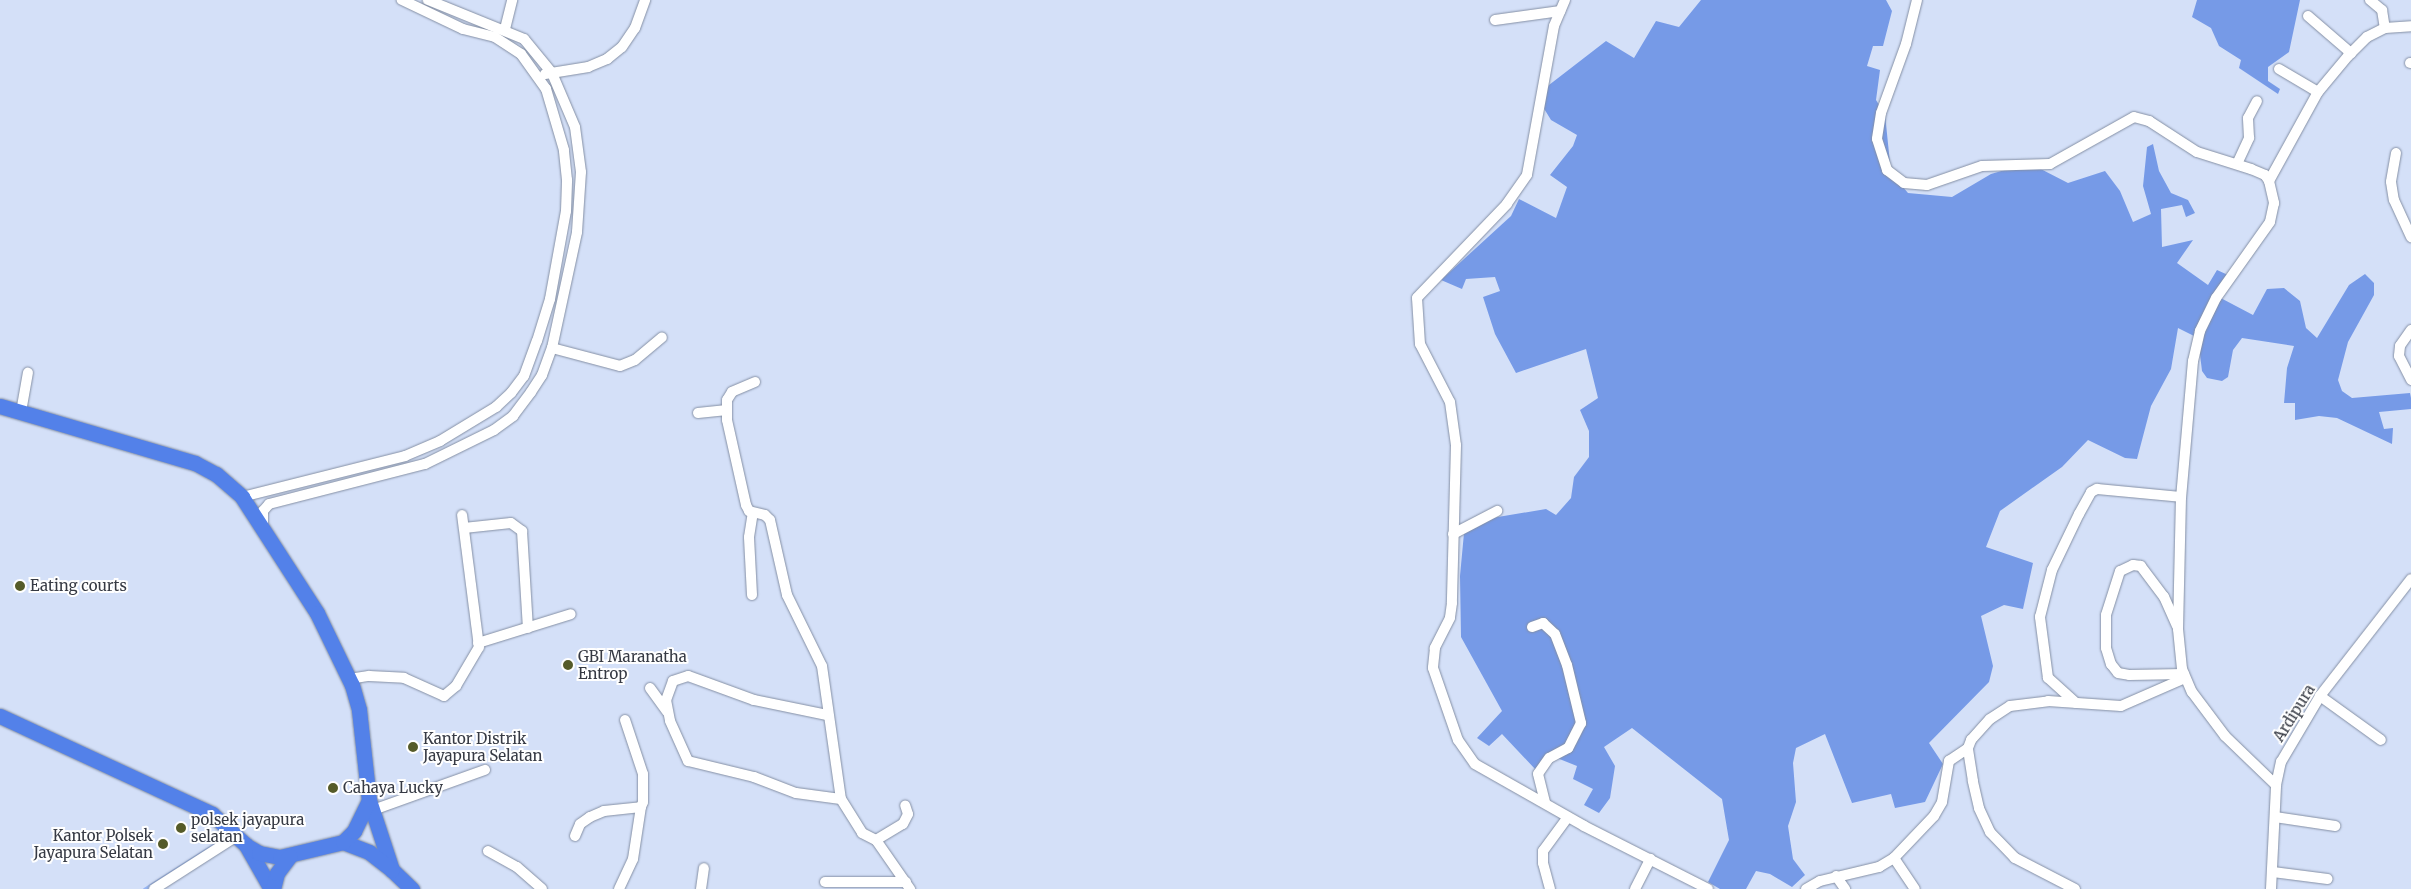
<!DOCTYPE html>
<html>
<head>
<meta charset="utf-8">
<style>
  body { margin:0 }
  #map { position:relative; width:2411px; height:889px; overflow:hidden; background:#d4e0f8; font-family:Merriweather,serif }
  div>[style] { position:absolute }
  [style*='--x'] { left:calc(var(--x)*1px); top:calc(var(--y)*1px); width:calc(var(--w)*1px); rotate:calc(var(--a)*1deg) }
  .forest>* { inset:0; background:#769ae7 }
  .stream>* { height:2.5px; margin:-1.25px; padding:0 1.25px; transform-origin:1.25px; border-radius:1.25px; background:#96b5f4 }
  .roads { filter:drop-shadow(0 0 1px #848fa4) drop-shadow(0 0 1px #848fa4) }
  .minor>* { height:10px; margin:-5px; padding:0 5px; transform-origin:5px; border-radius:5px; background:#fff }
  .highway>* { height:15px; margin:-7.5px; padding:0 7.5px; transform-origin:7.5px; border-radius:7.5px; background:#5381e9 }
  .dots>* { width:14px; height:14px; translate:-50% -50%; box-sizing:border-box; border:2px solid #fff; border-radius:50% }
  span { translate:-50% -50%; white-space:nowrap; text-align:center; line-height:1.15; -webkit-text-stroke:4px #fff; paint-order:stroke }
  .poi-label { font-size:15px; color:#363a44 }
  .left { translate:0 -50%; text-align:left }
  .right { translate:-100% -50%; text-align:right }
  .street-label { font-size:15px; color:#363a44 }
</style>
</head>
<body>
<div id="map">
  <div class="forest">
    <i style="clip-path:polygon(1701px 0,1886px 0,1892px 11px,1883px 46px,1873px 46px,1867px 66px,1880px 70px,1876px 100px,1885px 114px,1891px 173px,1908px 193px,1952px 197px,1991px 174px,2029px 163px,2068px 183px,2105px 171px,2120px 191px,2133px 222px,2151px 214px,2143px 186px,2147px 147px,2153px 144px,2159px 171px,2171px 193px,2188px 200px,2195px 213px,2186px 217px,2182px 205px,2161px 209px,2162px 247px,2193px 240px,2177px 263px,2208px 285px,2217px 270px,2228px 275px,2215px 295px,2253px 315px,2267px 289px,2284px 288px,2300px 301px,2306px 328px,2317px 338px,2349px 285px,2365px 274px,2374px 283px,2374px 295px,2348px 342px,2338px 380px,2342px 391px,2352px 398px,2410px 393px,2411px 398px,2411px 409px,2379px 412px,2384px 429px,2393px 428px,2392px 444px,2337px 418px,2319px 416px,2295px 420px,2295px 403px,2284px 403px,2287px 368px,2294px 346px,2242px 338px,2233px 350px,2228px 377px,2222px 381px,2207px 378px,2202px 371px,2198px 338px,2178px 328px,2171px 369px,2151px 406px,2137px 459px,2125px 458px,2088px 440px,2062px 467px,2000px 511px,1986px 547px,2033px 563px,2023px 609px,2004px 605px,1981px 616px,1993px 666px,1989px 682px,1929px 743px,1943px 764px,1925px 802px,1895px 808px,1891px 794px,1852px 803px,1825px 734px,1796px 748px,1793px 763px,1796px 802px,1788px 826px,1793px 859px,1805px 875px,1792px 887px,1770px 874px,1756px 871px,1746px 889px,1720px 889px,1708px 882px,1729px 840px,1722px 799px,1632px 728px,1604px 747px,1615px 766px,1610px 798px,1599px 813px,1584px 805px,1593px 789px,1573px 779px,1577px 766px,1547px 754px,1536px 770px,1502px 734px,1489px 746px,1477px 738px,1502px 711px,1461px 637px,1460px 576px,1464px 533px,1492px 518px,1546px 509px,1556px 515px,1571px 498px,1574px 477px,1589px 457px,1589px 431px,1580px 410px,1598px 398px,1586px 349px,1516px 373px,1495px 334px,1483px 297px,1500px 291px,1495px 277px,1466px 279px,1462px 289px,1441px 280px,1511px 216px,1519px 199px,1556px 218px,1567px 187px,1550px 175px,1573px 146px,1577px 135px,1551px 120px,1540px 102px,1549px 85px,1606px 41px,1634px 58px,1656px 21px,1679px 27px)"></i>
    <i style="clip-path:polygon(2197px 0,2300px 0,2289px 52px,2268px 67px,2268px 81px,2280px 89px,2278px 94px,2239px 68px,2241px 60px,2219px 46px,2211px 28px,2192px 17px)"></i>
  </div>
  <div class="stream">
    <i style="--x:144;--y:889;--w:95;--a:-32.5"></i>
  </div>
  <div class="roads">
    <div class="minor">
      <i style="--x:1565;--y:0;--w:28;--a:113"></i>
      <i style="--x:1554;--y:26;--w:151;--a:100.3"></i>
      <i style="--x:1527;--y:175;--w:35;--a:125"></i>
      <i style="--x:1507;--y:204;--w:130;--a:133.8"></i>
      <i style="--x:1417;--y:298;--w:46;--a:86.3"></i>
      <i style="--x:1420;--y:344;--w:65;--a:62.7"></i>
      <i style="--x:1450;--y:402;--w:43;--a:82.1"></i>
      <i style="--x:1456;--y:445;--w:158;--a:91.5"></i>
      <i style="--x:1452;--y:603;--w:15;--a:98"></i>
      <i style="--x:1450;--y:618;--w:34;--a:117"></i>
      <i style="--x:1435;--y:648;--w:20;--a:96"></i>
      <i style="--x:1433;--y:668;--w:76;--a:70.9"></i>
      <i style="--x:1458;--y:740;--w:29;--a:55"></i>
      <i style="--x:1475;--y:764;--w:125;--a:29.6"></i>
      <i style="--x:1584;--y:826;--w:139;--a:26.9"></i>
      <i style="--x:1917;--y:0;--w:45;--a:104"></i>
      <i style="--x:1906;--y:44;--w:73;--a:109.9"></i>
      <i style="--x:1881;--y:113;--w:26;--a:99"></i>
      <i style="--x:1877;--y:139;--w:33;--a:72"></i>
      <i style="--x:1887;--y:170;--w:21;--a:37"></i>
      <i style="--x:1904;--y:183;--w:23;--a:5"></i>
      <i style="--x:1927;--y:185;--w:58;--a:-19.1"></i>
      <i style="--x:1982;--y:166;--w:68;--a:-1.7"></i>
      <i style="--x:2050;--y:164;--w:96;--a:-29.2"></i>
      <i style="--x:2134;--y:117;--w:16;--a:15"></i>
      <i style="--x:2149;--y:121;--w:57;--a:32.9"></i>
      <i style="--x:2197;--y:152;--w:57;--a:17.5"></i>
      <i style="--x:2251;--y:169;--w:15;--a:23"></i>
      <i style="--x:2265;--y:175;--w:7;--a:56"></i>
      <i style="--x:2269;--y:181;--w:23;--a:77"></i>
      <i style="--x:2274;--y:203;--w:19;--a:102"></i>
      <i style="--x:2270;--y:222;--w:93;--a:125.4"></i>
      <i style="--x:2216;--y:298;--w:37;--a:116"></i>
      <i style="--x:2200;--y:331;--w:31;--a:103"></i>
      <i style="--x:2193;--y:361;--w:137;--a:95"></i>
      <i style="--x:2181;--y:497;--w:132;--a:91.3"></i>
      <i style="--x:2178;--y:629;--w:40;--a:84.3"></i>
      <i style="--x:2182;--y:669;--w:25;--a:67"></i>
      <i style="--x:2192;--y:692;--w:55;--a:53.1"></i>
      <i style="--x:2225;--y:736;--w:71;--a:43.9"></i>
      <i style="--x:2370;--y:0;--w:16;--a:40"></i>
      <i style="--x:2382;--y:10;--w:18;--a:81"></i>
      <i style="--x:2308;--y:16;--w:57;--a:40.7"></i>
      <i style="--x:1495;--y:20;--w:66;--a:-7.9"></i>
      <i style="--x:505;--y:29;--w:30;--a:-76"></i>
      <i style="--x:2410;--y:63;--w:1;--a:0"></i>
      <i style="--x:2279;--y:69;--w:45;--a:30.5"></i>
      <i style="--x:545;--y:74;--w:44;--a:-9.2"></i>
      <i style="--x:588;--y:67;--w:21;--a:-23"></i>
      <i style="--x:607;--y:59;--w:19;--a:-39"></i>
      <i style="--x:622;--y:47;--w:23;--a:-56"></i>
      <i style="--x:635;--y:28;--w:30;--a:-70"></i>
      <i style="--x:2396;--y:153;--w:29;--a:100"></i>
      <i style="--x:2391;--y:182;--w:18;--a:81"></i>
      <i style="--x:2394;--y:200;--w:41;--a:65.3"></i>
      <i style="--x:2237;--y:164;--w:29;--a:-65"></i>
      <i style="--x:2249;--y:138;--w:20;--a:-93"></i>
      <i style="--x:2248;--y:118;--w:19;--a:-62"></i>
      <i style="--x:2269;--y:181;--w:102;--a:-61.2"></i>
      <i style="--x:2318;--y:92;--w:47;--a:-50.2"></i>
      <i style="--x:2348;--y:56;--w:27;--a:-45"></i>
      <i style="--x:2367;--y:37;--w:20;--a:-27"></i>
      <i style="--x:2385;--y:28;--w:26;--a:-4"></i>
      <i style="--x:2411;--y:330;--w:19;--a:125"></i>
      <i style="--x:2400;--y:346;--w:10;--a:96"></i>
      <i style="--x:2399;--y:356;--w:27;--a:63"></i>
      <i style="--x:552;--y:348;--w:70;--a:14.8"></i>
      <i style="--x:620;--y:366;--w:16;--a:-22"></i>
      <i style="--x:635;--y:360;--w:35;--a:-40"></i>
      <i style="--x:755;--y:382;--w:25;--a:157"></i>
      <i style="--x:732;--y:392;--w:9;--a:122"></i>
      <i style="--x:727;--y:400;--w:20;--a:90"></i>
      <i style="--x:727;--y:420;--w:87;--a:77.4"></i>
      <i style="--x:746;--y:505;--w:7;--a:63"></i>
      <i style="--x:749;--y:511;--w:16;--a:14"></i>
      <i style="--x:765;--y:515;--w:7;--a:45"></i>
      <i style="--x:770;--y:520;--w:77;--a:77.2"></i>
      <i style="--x:787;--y:595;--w:79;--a:63.8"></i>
      <i style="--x:822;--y:666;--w:134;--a:81.9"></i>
      <i style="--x:841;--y:799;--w:40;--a:58"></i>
      <i style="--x:862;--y:833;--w:16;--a:27"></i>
      <i style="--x:876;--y:840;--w:60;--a:55.2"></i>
      <i style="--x:21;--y:412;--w:40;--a:-80"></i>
      <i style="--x:698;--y:413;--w:29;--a:-6"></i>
      <i style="--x:242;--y:497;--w:168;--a:-14.1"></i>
      <i style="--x:405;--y:456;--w:38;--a:-23"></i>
      <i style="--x:440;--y:441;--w:66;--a:-31.3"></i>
      <i style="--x:496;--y:407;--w:21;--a:-43"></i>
      <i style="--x:511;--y:393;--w:21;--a:-53"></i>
      <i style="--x:524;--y:376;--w:37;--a:-70"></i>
      <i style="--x:537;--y:341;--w:44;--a:-72.8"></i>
      <i style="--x:550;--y:299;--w:89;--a:-79.7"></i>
      <i style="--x:566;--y:211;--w:31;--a:-88"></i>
      <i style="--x:567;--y:180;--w:30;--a:-96"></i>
      <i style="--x:564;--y:150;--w:64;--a:-106.4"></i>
      <i style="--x:546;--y:89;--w:43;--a:-125.5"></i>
      <i style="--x:521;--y:54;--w:31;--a:-147"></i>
      <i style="--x:495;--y:37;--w:33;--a:-166"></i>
      <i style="--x:463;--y:29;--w:68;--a:-154.6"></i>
      <i style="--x:464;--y:528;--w:47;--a:-6.1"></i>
      <i style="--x:511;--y:523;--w:14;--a:36"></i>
      <i style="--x:522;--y:531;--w:97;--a:86.5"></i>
      <i style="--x:263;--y:529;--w:18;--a:-90"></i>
      <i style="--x:263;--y:511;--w:9;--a:-49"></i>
      <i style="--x:269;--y:504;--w:161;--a:-14.4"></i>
      <i style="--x:425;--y:464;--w:77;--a:-26.2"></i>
      <i style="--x:494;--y:430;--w:24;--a:-36"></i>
      <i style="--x:513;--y:416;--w:30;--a:-53"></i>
      <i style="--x:531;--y:392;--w:20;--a:-57"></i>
      <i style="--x:542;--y:375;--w:29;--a:-70"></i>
      <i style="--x:552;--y:348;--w:119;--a:-77.8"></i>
      <i style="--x:577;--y:232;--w:60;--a:-86.2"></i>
      <i style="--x:581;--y:172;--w:45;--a:-97.6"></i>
      <i style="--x:575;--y:127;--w:59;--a:-113.1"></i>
      <i style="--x:552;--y:73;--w:44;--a:-129.5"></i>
      <i style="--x:524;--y:39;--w:104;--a:-157.9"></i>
      <i style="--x:1453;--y:534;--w:50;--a:-27.6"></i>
      <i style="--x:752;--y:595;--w:58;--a:-93"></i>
      <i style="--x:749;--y:537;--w:24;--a:-81"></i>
      <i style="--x:2177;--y:626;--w:32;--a:-114"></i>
      <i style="--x:2164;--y:597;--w:39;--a:-127"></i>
      <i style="--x:2141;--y:566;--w:8;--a:-173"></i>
      <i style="--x:2133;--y:565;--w:14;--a:155"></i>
      <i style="--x:2120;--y:571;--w:46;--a:107.7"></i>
      <i style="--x:2106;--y:615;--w:33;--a:90"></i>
      <i style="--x:2106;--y:648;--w:17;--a:73"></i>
      <i style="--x:2111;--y:664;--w:11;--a:52"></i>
      <i style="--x:2118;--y:673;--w:11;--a:10"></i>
      <i style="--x:2129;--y:675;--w:55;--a:-1"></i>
      <i style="--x:1532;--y:627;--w:12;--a:-20"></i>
      <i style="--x:1543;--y:623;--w:16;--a:43"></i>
      <i style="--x:1555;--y:634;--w:33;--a:69"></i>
      <i style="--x:1567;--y:665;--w:60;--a:76.4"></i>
      <i style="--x:1581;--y:723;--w:28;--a:117"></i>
      <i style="--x:1568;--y:748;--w:21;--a:152"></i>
      <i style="--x:1549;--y:758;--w:19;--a:125"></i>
      <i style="--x:1538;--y:774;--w:30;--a:76"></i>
      <i style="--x:478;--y:643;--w:97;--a:-17.3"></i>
      <i style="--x:349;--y:679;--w:20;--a:-9"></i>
      <i style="--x:369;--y:676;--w:35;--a:3"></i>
      <i style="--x:404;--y:678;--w:44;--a:24.2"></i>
      <i style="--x:444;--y:696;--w:16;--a:-40"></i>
      <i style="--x:456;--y:686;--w:45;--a:-59.5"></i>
      <i style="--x:479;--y:647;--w:133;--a:-97.3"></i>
      <i style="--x:650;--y:688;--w:29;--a:54"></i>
      <i style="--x:2320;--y:696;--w:75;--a:35.8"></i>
      <i style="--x:2076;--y:703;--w:38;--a:-138"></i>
      <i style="--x:2048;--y:678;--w:62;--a:-97.5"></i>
      <i style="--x:2040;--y:617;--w:49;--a:-75.7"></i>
      <i style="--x:2052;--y:570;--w:62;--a:-64.3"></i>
      <i style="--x:2079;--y:514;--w:25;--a:-61"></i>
      <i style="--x:2091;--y:492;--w:7;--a:-27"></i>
      <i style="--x:2097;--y:489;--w:84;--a:5.4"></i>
      <i style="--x:827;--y:715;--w:75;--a:-168.4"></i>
      <i style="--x:754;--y:700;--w:70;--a:-160"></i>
      <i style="--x:688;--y:676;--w:16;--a:162"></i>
      <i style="--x:673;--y:681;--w:20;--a:110"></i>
      <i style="--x:666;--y:700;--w:21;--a:79"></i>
      <i style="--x:670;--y:721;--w:44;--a:65.8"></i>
      <i style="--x:688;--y:761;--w:68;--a:13.6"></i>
      <i style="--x:754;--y:777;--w:45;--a:20.9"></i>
      <i style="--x:796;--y:793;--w:45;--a:7.6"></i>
      <i style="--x:373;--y:810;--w:119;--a:-19.7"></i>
      <i style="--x:2275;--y:817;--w:61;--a:8.5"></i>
      <i style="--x:575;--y:836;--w:13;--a:-67"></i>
      <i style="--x:580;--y:824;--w:12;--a:-35"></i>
      <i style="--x:590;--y:817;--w:15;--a:-23"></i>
      <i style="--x:604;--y:811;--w:37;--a:-6"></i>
      <i style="--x:641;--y:807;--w:5;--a:-68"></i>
      <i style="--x:643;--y:802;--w:28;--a:-90"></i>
      <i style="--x:643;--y:774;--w:57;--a:-108.4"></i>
      <i style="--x:876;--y:840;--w:31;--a:-31"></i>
      <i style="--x:903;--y:824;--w:11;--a:-63"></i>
      <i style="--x:908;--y:814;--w:9;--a:-108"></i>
      <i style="--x:488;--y:851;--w:33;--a:29"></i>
      <i style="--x:517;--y:867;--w:33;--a:41"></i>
      <i style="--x:1894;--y:858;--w:37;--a:56"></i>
      <i style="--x:2273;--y:872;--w:55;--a:7.3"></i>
      <i style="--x:1836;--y:876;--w:16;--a:55"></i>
      <i style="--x:825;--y:882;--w:81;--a:0"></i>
      <i style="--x:154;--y:889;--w:98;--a:-32.6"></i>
      <i style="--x:619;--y:889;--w:33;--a:-65"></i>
      <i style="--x:633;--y:859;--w:53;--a:-81.3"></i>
      <i style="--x:701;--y:889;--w:21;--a:-82"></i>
      <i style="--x:1550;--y:889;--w:27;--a:-105"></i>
      <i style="--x:1543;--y:863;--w:12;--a:-90"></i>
      <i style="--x:1543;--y:851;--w:42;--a:-53.7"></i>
      <i style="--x:1635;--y:889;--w:34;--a:-63"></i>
      <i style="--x:1806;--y:889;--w:16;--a:-30"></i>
      <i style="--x:1820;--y:881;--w:61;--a:-13.3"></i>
      <i style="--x:1879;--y:867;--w:17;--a:-31"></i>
      <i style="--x:1894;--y:858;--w:58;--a:-46.4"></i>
      <i style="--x:1934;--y:816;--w:16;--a:-60"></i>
      <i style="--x:1942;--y:802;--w:42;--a:-80.3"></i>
      <i style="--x:1949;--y:761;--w:23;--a:-34"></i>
      <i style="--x:2075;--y:889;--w:68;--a:-152.7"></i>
      <i style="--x:2015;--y:858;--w:36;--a:-134"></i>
      <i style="--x:1990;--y:832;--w:26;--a:-115"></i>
      <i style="--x:1979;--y:808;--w:28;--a:-103"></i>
      <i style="--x:1973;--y:781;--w:33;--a:-99"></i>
      <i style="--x:1968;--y:748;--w:9;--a:-69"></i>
      <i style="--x:1971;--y:740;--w:28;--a:-48"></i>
      <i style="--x:1990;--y:719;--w:24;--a:-33"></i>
      <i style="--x:2010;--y:706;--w:38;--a:-7"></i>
      <i style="--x:2048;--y:701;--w:73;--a:3.9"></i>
      <i style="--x:2121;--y:706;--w:70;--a:-23.6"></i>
      <i style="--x:2271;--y:889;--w:104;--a:-87.2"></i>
      <i style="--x:2276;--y:785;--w:24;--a:-78"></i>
      <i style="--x:2281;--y:762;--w:77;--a:-59.4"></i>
      <i style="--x:2320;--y:696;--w:148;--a:-52.1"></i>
    </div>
    <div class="highway">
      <i style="--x:0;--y:406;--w:203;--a:16.3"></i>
      <i style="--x:195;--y:463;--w:24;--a:28"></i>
      <i style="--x:216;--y:474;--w:35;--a:41"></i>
      <i style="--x:242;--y:497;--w:138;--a:57.1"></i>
      <i style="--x:317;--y:613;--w:80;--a:64.1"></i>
      <i style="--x:352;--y:685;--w:26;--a:74"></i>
      <i style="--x:359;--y:710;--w:91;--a:83.7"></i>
      <i style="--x:369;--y:800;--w:74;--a:71.8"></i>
      <i style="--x:392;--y:870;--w:28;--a:44"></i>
      <i style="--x:0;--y:716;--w:234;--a:24.8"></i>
      <i style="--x:212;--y:814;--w:46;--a:42.4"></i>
      <i style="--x:246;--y:845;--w:51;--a:60.4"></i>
      <i style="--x:343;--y:842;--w:28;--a:21"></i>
      <i style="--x:369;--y:852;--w:29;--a:38"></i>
      <i style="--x:247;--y:846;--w:14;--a:30"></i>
      <i style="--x:259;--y:853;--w:21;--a:11"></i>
      <i style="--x:280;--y:857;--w:65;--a:-13.4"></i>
      <i style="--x:343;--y:842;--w:16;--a:-45"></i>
      <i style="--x:354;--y:831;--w:34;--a:-64"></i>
      <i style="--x:273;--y:889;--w:16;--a:-76"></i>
      <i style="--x:277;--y:873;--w:21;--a:-53"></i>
    </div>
  </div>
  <div class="dots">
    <i style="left:20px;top:586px;background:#555b29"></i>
    <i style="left:568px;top:665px;background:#555b29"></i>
    <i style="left:413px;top:747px;background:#555b29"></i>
    <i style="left:333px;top:788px;background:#555b29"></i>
    <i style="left:181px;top:828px;background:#555b29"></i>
    <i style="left:163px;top:844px;background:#555b29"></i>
  </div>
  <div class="poi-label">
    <span class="left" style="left:30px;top:586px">Eating courts</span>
    <span class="left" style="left:578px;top:665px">GBI Maranatha<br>Entrop</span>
    <span class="left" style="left:423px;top:747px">Kantor Distrik<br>Jayapura Selatan</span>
    <span class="left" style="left:343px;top:788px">Cahaya Lucky</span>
    <span class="left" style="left:191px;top:828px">polsek jayapura<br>selatan</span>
    <span class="right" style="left:153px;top:844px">Kantor Polsek<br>Jayapura Selatan</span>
  </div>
  <div class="street-label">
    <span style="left:2294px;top:713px;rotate:-58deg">Ardipura</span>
  </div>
</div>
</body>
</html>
